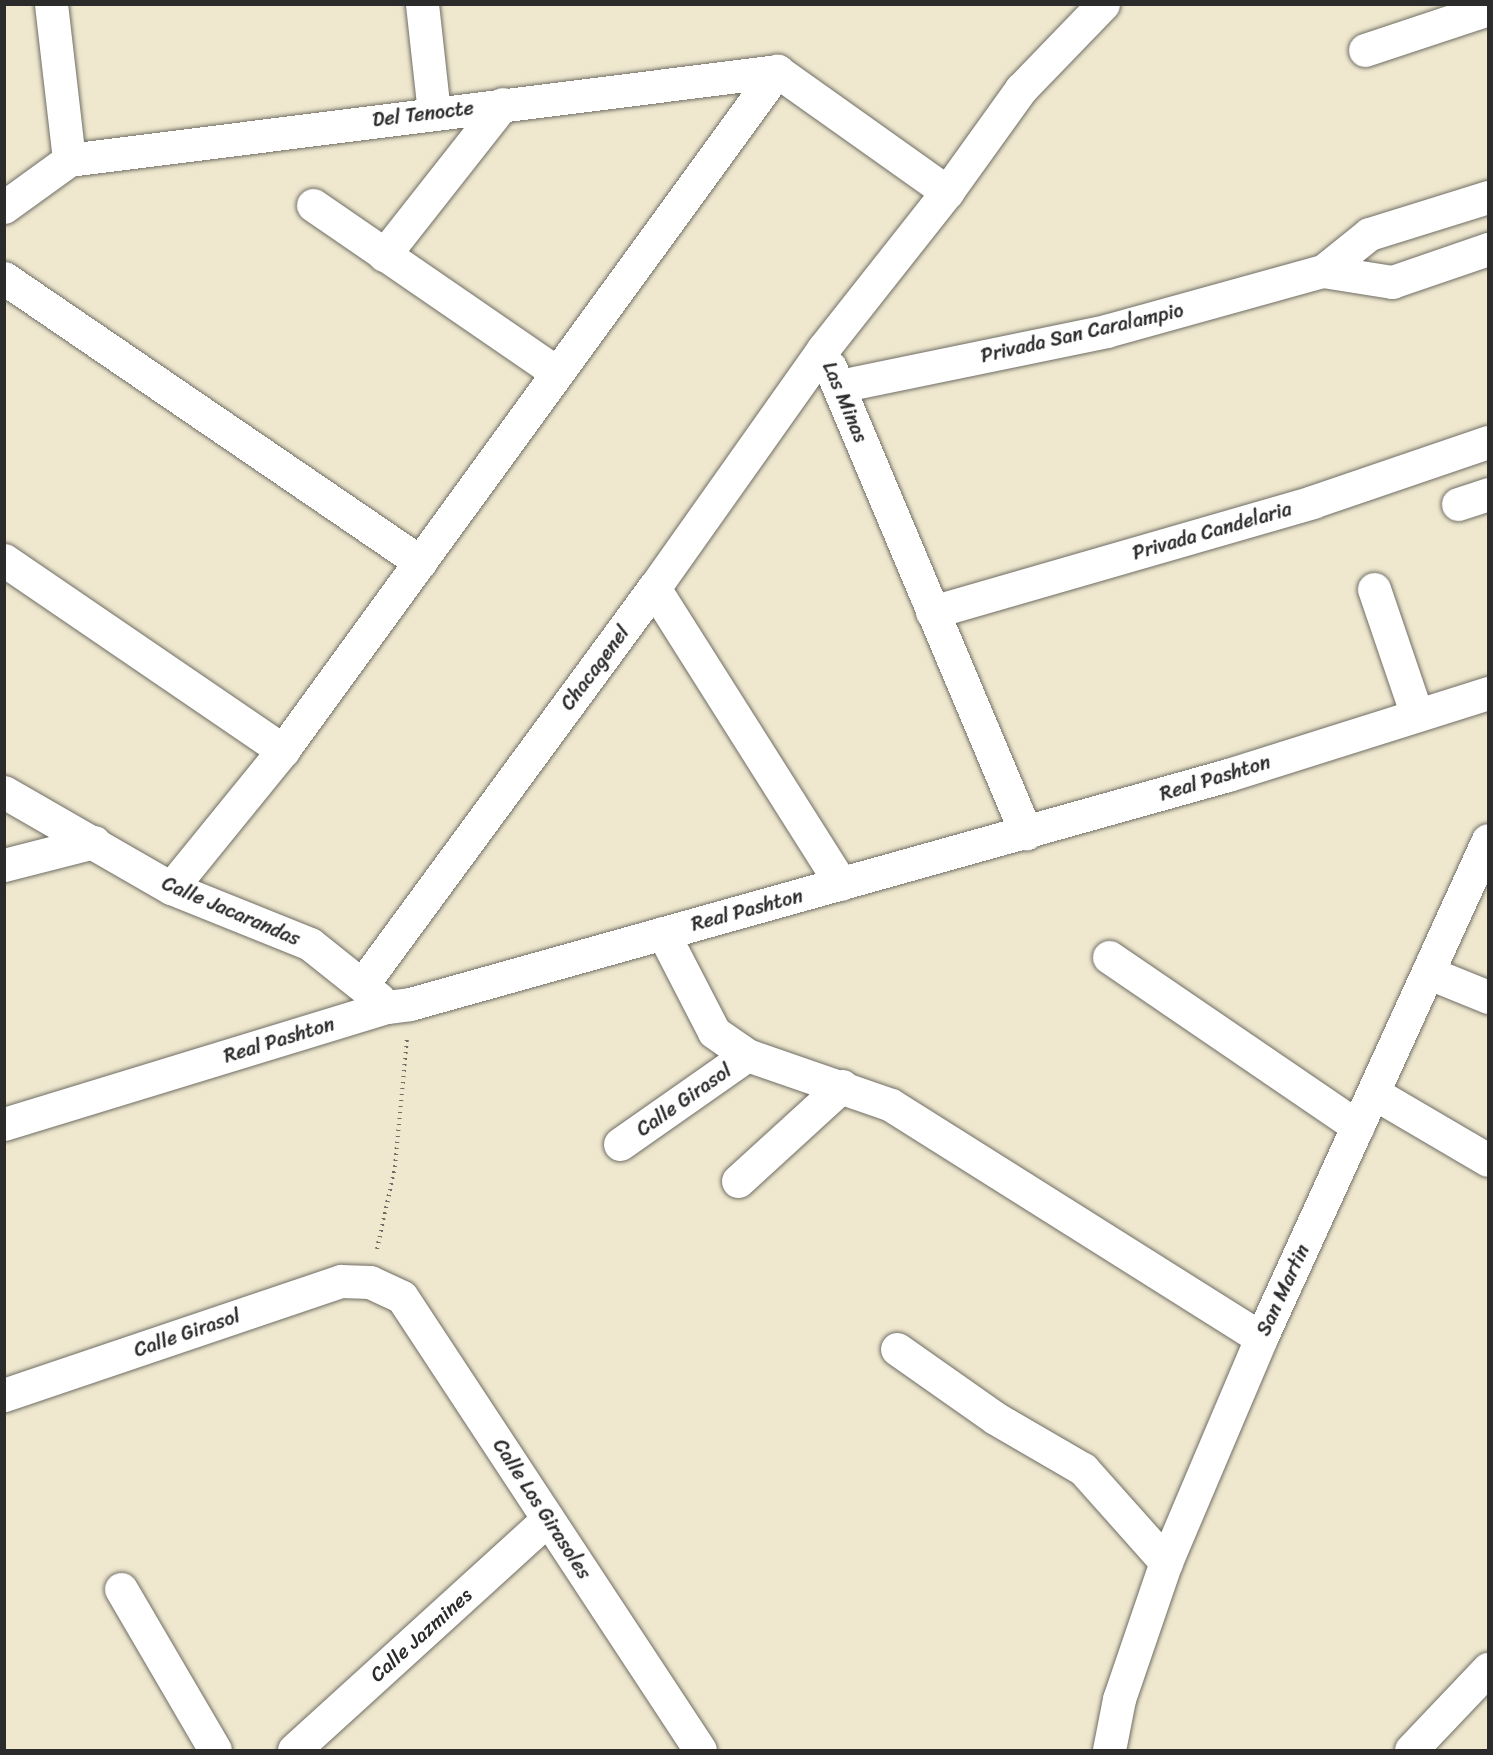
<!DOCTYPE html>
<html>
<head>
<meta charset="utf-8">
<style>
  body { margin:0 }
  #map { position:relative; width:1493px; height:1755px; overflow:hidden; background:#efe8cf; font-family:Sriracha,sans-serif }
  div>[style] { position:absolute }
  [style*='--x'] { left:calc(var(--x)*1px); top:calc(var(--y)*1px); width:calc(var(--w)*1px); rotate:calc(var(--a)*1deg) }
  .path>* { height:4px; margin-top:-2px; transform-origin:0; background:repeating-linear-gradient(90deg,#706d64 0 1.5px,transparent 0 6px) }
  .roads { filter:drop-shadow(0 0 2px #706d64) drop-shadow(0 0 2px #706d64) }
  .minor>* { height:33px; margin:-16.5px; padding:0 16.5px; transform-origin:16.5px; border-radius:16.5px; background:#fff }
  span { translate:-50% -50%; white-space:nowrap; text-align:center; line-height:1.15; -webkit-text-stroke:5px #fff; paint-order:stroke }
  .street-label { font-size:20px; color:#2b2b2b }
  .frame { position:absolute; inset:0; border:6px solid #2b2b2b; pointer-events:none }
</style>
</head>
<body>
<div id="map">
  <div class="path">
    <i style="--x:377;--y:1249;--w:84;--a:-77.6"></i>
    <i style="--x:395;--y:1167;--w:131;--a:-84.7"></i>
  </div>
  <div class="roads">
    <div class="minor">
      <i style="--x:51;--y:4;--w:157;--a:83.4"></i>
      <i style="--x:422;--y:4;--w:109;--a:83.7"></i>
      <i style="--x:1365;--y:50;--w:130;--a:-18.4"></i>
      <i style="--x:777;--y:71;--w:209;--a:35.4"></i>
      <i style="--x:313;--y:205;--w:296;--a:34.5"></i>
      <i style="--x:4;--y:207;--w:80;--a:-35.9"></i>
      <i style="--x:69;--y:160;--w:714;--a:-7.16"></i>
      <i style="--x:384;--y:255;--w:192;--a:-51.8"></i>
      <i style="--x:1323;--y:271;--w:70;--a:9.1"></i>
      <i style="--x:1392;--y:282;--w:102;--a:-19"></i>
      <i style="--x:4;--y:278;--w:504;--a:34.32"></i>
      <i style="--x:830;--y:367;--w:506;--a:67.19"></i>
      <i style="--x:839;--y:386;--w:273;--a:-11.6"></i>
      <i style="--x:1106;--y:331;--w:225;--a:-15.5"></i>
      <i style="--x:1323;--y:271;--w:59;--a:-38.8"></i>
      <i style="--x:1369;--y:234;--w:125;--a:-17.3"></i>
      <i style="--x:1458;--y:504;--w:32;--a:-18"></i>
      <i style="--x:4;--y:560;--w:338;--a:34.3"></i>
      <i style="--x:654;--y:588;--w:350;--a:57.7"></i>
      <i style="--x:1374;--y:589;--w:133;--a:71.2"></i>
      <i style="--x:932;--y:612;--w:396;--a:-16.1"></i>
      <i style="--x:1312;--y:502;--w:186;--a:-18.8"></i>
      <i style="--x:4;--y:792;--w:193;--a:29.9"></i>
      <i style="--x:171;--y:888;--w:150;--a:21.9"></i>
      <i style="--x:310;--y:944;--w:88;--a:38.6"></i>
      <i style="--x:4;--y:865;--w:93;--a:-14.3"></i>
      <i style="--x:171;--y:888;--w:178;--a:-50.9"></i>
      <i style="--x:283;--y:750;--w:840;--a:-53.96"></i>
      <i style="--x:663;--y:933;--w:111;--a:62.7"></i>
      <i style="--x:714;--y:1032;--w:40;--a:34.9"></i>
      <i style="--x:747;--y:1055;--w:152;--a:19.1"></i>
      <i style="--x:891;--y:1105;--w:437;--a:32.2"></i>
      <i style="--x:1109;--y:957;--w:301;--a:34.3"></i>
      <i style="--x:1429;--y:973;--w:64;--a:22.1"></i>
      <i style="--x:362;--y:985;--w:493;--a:-53.7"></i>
      <i style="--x:654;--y:588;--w:293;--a:-54.7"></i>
      <i style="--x:823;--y:349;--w:200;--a:-51.7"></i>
      <i style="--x:947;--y:192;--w:127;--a:-54.3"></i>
      <i style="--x:1021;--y:89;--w:118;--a:-46"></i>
      <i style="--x:1374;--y:1093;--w:132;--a:30.4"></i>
      <i style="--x:4;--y:1124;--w:400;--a:-17"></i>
      <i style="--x:387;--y:1007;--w:23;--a:-7"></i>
      <i style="--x:410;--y:1004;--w:849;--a:-15.64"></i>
      <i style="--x:1228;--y:775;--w:273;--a:-17.5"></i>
      <i style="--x:620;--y:1144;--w:155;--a:-35"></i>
      <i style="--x:738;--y:1181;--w:141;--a:-42.4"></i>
      <i style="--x:897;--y:1349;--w:120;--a:35.1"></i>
      <i style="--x:995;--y:1418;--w:102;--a:30.1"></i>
      <i style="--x:1083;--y:1469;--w:125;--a:48.3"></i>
      <i style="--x:4;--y:1395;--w:356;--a:-18.7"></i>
      <i style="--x:341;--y:1281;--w:29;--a:2"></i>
      <i style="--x:370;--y:1282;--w:35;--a:25"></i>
      <i style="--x:402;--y:1297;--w:542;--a:56.66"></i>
      <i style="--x:121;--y:1589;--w:186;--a:59.7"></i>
      <i style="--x:294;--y:1750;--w:343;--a:-42.3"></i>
      <i style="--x:1109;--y:1750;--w:52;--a:-78.9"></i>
      <i style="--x:1119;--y:1699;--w:145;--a:-71.1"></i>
      <i style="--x:1166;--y:1562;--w:243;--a:-67"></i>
      <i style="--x:1261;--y:1338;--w:547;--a:-65.5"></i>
      <i style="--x:1411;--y:1750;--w:112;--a:-46.5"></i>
    </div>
  </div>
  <div class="street-label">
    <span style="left:423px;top:114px;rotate:-7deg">Del Tenocte</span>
    <span style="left:1082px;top:333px;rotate:-13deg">Privada San Caralampio</span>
    <span style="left:845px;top:402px;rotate:67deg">Las Minas</span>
    <span style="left:1212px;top:531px;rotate:-16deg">Privada Candelaria</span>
    <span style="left:595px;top:668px;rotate:-53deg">Chacagenel</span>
    <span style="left:1215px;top:778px;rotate:-17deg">Real Pashton</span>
    <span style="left:747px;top:910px;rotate:-15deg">Real Pashton</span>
    <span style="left:231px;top:911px;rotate:23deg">Calle Jacarandas</span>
    <span style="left:279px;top:1040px;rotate:-17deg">Real Pashton</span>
    <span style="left:684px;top:1100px;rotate:-35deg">Calle Girasol</span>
    <span style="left:1283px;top:1290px;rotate:-65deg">San Martin</span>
    <span style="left:187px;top:1333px;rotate:-19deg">Calle Girasol</span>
    <span style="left:542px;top:1509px;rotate:57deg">Calle Los Girasoles</span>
    <span style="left:421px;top:1635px;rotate:-42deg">Calle Jazmines</span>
  </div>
  <div class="frame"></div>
</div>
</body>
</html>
